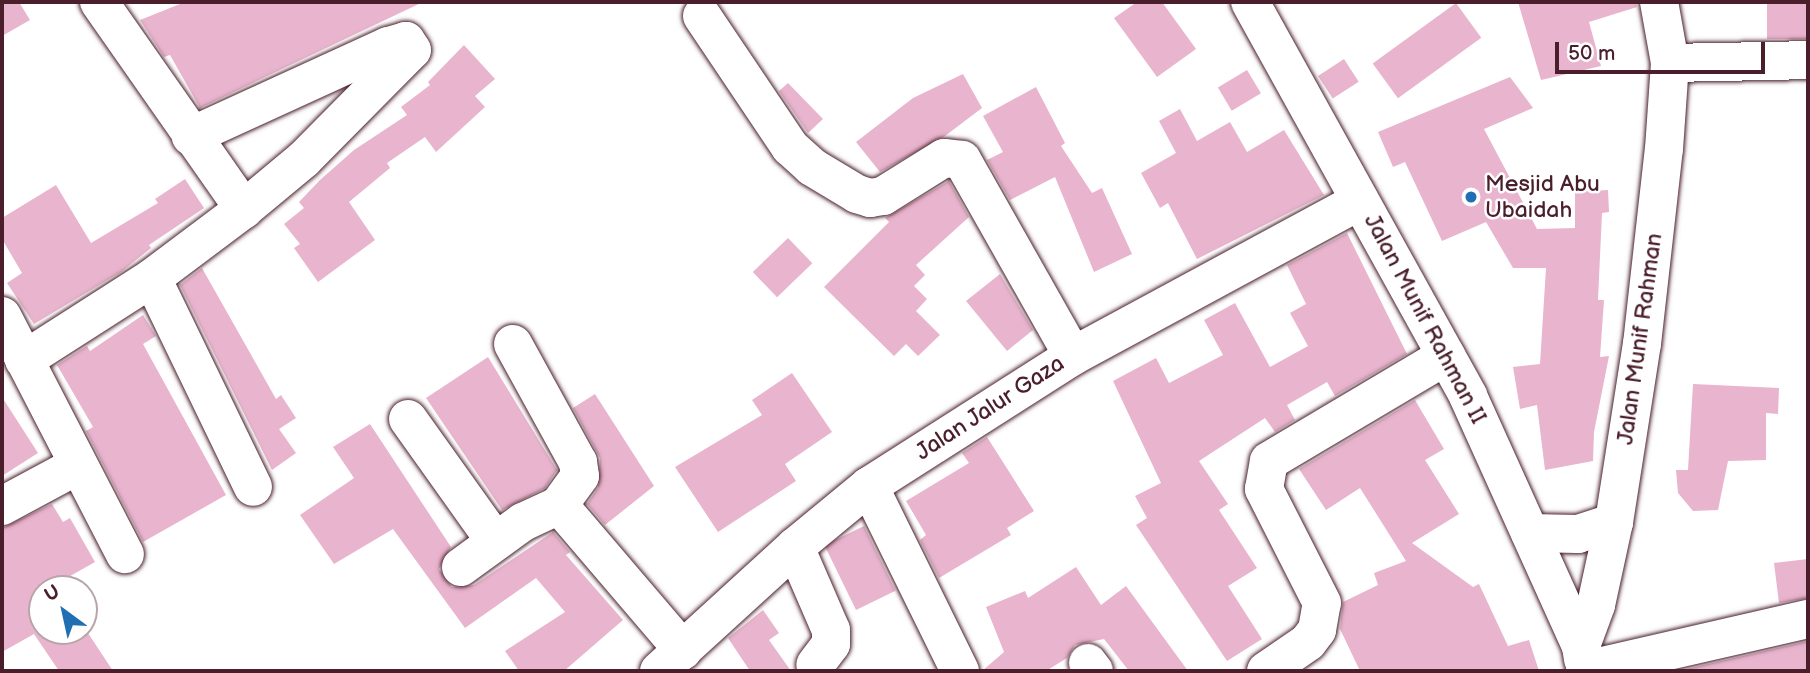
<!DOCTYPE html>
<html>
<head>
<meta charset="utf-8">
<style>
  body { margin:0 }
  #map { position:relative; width:1810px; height:673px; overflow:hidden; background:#fff; font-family:"Balsamiq Sans",sans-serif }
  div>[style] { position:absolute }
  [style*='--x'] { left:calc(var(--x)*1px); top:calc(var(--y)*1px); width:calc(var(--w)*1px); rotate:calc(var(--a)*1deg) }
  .building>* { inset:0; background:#e9b4ce; transform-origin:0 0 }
  .roads { filter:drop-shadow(0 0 2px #4a1f2b) drop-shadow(0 0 2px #4a1f2b) }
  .minor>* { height:38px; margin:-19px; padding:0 19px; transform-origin:19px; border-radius:19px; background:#fff }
  .dots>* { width:19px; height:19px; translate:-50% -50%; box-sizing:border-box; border:4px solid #fff; border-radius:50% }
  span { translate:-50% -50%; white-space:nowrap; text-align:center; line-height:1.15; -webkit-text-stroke:5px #fff; paint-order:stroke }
  .poi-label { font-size:23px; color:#4a1f2b }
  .left { translate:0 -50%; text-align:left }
  .street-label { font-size:23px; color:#4a1f2b }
  .frame { position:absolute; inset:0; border:4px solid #4a1f2b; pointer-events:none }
  .north { position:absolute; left:28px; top:575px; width:70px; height:70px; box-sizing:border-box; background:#fff; border:2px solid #b7a5aa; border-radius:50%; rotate:327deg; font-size:19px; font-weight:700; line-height:28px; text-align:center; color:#4a1f2b }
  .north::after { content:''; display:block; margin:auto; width:24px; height:32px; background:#1f6fb2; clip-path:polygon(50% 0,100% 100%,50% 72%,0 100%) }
  .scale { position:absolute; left:1555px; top:42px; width:210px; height:32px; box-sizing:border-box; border:4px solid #4a1f2b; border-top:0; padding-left:9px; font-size:21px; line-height:24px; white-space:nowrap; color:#4a1f2b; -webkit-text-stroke:5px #fff; paint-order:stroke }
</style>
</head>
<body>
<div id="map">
  <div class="building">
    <i style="clip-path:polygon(2px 2px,19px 2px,30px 20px,2px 36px)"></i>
    <i style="clip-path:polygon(185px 2px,423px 2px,200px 108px,170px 55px,164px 57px,140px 20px)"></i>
    <i style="clip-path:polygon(1137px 2px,1162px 2px,1196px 49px,1157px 77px,1114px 18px)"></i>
    <i style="clip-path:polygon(1518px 2px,1636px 2px,1637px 7px,1589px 22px,1601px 66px,1541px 80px)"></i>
    <i style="left:1767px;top:2px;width:41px;height:37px"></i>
    <i style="left:1456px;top:3px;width:43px;height:103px;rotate:54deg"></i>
    <i style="clip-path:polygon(464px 45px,495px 79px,475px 96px,485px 107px,436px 152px,425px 137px,387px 163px,390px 168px,349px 202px,375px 240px,318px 282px,294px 248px,300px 244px,284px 224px,304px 208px,299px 202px,320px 180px,354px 150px,407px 115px,401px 107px,430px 85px,428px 82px)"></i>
    <i style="left:1344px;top:59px;width:27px;height:31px;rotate:57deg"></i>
    <i style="left:1247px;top:70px;width:27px;height:34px;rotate:59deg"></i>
    <i style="clip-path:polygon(963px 74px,982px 108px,945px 136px,880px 172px,856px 142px,913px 98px)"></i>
    <i style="clip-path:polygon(1510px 77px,1533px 108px,1484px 129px,1537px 229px,1575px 228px,1575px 192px,1608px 190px,1609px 212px,1602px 213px,1598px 300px,1604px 300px,1600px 357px,1609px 356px,1594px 432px,1593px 461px,1545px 470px,1537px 405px,1520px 409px,1513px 367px,1540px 364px,1546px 268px,1513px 268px,1486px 222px,1442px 241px,1405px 162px,1393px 167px,1378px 132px)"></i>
    <i style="clip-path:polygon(788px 83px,823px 119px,808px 133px,779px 91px)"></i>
    <i style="clip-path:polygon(1036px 87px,1065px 143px,1061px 146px,1092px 193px,1102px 188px,1132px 254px,1094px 272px,1055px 177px,1010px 200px,987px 160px,1003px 152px,983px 116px)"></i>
    <i style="clip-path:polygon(1180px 109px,1197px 141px,1230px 122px,1247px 152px,1284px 130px,1324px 195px,1197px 259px,1168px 203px,1160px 208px,1141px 173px,1176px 153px,1159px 121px)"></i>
    <i style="clip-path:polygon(185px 179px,204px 208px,149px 245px,151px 248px,121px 272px,34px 324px,7px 283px,22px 273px,2px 239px,2px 218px,56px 185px,91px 243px,158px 203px,155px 199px)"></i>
    <i style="clip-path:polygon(949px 181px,969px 217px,916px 265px,925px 275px,914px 286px,927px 299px,916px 311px,940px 335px,918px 356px,906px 344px,894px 356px,824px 287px,889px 222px,885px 218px)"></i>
    <i style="clip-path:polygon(1347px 233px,1407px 354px,1335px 396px,1327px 382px,1287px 405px,1295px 420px,1275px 432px,1265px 418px,1199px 461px,1228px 504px,1219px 510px,1257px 568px,1228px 586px,1262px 639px,1227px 661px,1136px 525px,1147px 518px,1135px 496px,1161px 483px,1113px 381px,1156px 358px,1169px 383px,1223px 355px,1204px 320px,1235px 303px,1270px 367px,1308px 346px,1290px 313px,1306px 304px,1287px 265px)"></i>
    <i style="left:788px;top:238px;width:35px;height:49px;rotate:46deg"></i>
    <i style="clip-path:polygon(202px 268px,276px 399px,281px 395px,296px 418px,279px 429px,296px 453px,272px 470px,180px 285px)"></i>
    <i style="clip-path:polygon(1000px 274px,1033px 330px,1007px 351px,966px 301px)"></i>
    <i style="clip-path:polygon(143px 315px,156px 336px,143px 344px,226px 495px,143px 542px,86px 431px,93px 427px,57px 365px,87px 346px,90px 351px)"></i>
    <i style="clip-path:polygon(488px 357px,557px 470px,545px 488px,502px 510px,426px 398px)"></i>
    <i style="clip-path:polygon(792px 373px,832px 432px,785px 464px,796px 481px,718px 532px,675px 467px,762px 415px,752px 400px)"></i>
    <i style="clip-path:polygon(1693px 384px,1779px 388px,1778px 414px,1766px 413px,1766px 460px,1728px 461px,1718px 510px,1693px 511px,1678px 493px,1676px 470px,1688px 470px)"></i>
    <i style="clip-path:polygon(595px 394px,654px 486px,605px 525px,587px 504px,598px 488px,600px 458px,573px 408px)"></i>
    <i style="clip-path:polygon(2px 397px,38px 453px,2px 476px)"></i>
    <i style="clip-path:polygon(1415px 400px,1444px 449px,1425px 460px,1459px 514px,1412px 543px,1473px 587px,1479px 584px,1508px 646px,1529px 640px,1539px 671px,1360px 671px,1340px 629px,1343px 602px,1378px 585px,1374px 573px,1406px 561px,1360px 488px,1326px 510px,1299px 469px)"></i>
    <i style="clip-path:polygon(370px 424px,451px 547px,439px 569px,452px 587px,474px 585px,553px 532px,570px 552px,566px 555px,623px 620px,564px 671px,519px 671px,505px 651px,565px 612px,536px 578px,465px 628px,393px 529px,334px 564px,300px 515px,354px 478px,333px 447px)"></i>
    <i style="clip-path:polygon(987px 437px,1034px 511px,1007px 528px,1011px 535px,939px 578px,920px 540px,926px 535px,906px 501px,969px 463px,962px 453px)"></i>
    <i style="clip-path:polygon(52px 504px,63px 522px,70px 518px,95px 562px,56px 584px,59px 589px,42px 589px,42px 631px,84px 631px,84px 627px,113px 671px,59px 671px,34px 634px,2px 652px,2px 528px)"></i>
    <i style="left:864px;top:526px;width:72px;height:44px;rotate:64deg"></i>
    <i style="clip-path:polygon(1808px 559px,1808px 598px,1779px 603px,1774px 563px)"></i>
    <i style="clip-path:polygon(1076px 567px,1101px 605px,1126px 586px,1188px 671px,1129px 671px,1104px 639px,1075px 645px,1067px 658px,1046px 671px,982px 671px,1004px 652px,986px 607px,1025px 591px,1028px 598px)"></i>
    <i style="clip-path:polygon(763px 610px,779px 633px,769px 640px,791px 671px,750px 671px,728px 638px)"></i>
    <i style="clip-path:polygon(1808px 641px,1808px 671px,1678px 671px)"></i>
  </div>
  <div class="roads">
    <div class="minor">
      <i style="--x:99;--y:2;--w:253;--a:55"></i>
      <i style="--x:1250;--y:2;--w:450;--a:61"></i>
      <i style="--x:1468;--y:396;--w:274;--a:65.7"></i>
      <i style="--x:702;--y:16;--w:158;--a:56.1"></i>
      <i style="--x:790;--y:147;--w:30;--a:42"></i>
      <i style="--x:812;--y:167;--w:52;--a:31"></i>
      <i style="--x:857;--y:194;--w:14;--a:17"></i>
      <i style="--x:870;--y:198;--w:13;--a:-9"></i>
      <i style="--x:883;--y:196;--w:72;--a:-31.9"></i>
      <i style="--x:944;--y:158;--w:18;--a:6"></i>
      <i style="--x:962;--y:160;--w:225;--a:60.5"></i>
      <i style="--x:1670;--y:63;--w:138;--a:-1.2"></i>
      <i style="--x:152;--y:278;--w:232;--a:64.2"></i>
      <i style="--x:2;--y:316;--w:268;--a:62.7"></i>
      <i style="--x:513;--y:344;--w:135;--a:61.2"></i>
      <i style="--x:578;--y:462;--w:14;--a:82"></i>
      <i style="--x:580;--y:476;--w:36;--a:126"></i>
      <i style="--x:24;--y:360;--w:152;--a:-32.6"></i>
      <i style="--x:152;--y:278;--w:115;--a:-36.9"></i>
      <i style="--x:244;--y:209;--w:78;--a:-39.8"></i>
      <i style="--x:304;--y:159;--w:153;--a:-45.3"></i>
      <i style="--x:412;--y:50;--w:11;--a:-124"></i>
      <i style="--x:406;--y:41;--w:19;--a:164"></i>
      <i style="--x:388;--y:46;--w:217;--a:155.4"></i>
      <i style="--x:408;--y:419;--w:150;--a:54.5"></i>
      <i style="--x:869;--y:486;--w:206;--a:63.8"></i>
      <i style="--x:2;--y:506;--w:86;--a:-28.3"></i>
      <i style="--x:1530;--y:533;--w:48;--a:1.2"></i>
      <i style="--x:1578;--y:534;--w:38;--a:-18"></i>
      <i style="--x:795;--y:547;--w:90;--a:66.6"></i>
      <i style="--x:831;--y:630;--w:14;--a:90"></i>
      <i style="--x:831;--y:644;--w:26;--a:127"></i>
      <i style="--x:461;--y:567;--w:77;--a:-36"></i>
      <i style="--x:523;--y:522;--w:40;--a:-25"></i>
      <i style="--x:559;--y:505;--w:191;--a:49.5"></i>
      <i style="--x:1583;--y:659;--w:13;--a:-99"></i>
      <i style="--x:1581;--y:646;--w:44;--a:-69.9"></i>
      <i style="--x:1596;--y:605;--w:85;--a:-77.8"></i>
      <i style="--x:1614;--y:522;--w:180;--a:-81.1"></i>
      <i style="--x:1642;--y:344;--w:196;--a:-83.6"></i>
      <i style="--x:1664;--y:149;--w:86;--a:-86"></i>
      <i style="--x:1670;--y:63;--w:62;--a:-100.2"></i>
      <i style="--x:1088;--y:663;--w:10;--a:53"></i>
      <i style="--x:1585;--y:670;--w:229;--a:-12.9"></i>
      <i style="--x:659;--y:671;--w:184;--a:-42.4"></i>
      <i style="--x:795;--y:547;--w:96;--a:-39.5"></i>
      <i style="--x:869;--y:486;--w:242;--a:-32.5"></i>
      <i style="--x:1073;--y:356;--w:326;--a:-28.4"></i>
      <i style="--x:1266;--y:671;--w:51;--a:-34.6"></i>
      <i style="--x:1308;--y:642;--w:15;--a:-53"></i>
      <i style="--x:1317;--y:630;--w:27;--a:-80"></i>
      <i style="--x:1322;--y:603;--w:128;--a:-117"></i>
      <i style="--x:1264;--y:489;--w:28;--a:-80"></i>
      <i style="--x:1269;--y:461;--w:206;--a:-30.7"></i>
    </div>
  </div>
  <div class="dots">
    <i style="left:1471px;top:197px;background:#1f6fb2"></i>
  </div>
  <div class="poi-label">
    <span class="left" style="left:1485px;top:197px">Mesjid Abu<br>Ubaidah</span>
  </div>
  <div class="street-label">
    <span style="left:1425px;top:319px;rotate:62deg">Jalan Munif Rahman II</span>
    <span style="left:1640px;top:339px;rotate:-82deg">Jalan Munif Rahman</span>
    <span style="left:990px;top:408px;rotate:-33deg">Jalan Jalur Gaza</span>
  </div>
  <div class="frame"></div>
  <div class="north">U</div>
  <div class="scale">50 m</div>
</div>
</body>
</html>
